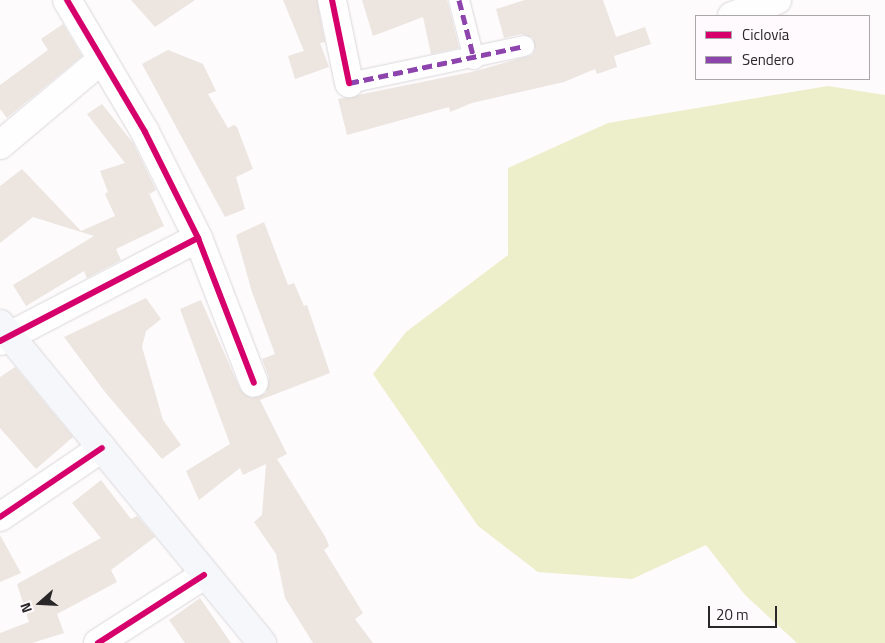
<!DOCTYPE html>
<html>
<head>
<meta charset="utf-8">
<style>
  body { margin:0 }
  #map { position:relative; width:885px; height:643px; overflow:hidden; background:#fefbfd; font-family:"Titillium Web",sans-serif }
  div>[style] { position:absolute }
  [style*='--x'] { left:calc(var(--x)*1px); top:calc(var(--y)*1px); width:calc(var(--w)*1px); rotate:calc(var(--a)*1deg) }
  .green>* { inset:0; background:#edeeca }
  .building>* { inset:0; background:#ece5e0 }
  .roads { filter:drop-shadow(0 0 1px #dad8da) drop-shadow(0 0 1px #dad8da) }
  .pedestrian>* { height:20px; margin:-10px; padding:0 10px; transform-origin:10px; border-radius:10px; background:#fffeff }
  .minor>* { height:28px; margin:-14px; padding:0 14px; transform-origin:14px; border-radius:14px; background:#fffeff }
  .secondary>* { height:28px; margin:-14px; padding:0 14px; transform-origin:14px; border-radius:14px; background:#f5f7fa }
  .quiet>* { height:5px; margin-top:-2.5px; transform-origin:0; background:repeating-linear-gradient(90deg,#8e44ad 0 10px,transparent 0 15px) }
  .cycleway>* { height:6px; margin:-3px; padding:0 3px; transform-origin:3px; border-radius:3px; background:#d6006c }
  span { translate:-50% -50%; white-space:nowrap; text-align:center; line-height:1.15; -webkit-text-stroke:4px #fffafe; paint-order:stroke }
  .legend { position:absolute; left:695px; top:15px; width:175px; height:65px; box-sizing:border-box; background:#fffafe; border:1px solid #aaa6a9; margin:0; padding:6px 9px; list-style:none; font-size:15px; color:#2a2729 }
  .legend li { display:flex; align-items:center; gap:10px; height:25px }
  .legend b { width:25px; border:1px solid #aaa6a9 }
  .north { position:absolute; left:15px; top:578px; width:50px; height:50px; -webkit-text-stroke:4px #fffafe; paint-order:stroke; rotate:251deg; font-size:14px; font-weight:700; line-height:20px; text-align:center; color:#2a2729 }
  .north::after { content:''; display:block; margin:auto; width:18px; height:22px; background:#2a2729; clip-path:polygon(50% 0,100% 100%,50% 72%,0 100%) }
  .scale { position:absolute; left:708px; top:606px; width:69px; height:22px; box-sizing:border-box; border:2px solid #2a2729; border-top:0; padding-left:6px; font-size:15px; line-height:18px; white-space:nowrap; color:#2a2729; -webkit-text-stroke:4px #fffafe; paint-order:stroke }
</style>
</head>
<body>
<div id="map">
  <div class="green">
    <i style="clip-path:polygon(828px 86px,885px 95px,885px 643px,797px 643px,745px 595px,706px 545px,632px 579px,538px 572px,478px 526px,373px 374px,406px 332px,508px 255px,508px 168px,608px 123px)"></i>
  </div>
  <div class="building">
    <i style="clip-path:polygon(131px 0,195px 0,155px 27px)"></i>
    <i style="clip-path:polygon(283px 0,317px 0,325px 42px,320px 43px,329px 67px,295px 79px,288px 56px,304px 51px)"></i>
    <i style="clip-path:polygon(362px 0,447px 0,459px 48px,431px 54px,423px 17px,373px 36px)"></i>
    <i style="clip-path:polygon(525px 0,603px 0,616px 37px,645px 27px,651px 44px,614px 56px,617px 67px,597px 74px,595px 69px,564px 82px,472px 103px,450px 112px,449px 107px,347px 135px,338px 99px,476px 71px,532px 55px,535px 49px,533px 38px,522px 34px,504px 38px,496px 9px)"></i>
    <i style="clip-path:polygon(63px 24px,82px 56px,7px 118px,0 109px,0 85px,48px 50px,41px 39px)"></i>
    <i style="clip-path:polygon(168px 50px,203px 64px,216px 91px,208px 94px,228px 128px,234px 125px,237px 127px,253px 169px,236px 177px,245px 209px,225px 217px,142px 64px)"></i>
    <i style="clip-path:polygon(102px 104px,133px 143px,156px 190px,150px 194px,148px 191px,164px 226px,116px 249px,121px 260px,87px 278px,84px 271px,26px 306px,13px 285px,94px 236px,33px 217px,0 243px,0 186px,22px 169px,81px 231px,115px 216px,105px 194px,108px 192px,100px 171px,125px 163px,87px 114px)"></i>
    <i style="clip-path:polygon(264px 222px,288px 285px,294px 283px,304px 306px,307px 305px,330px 373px,260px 400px,287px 454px,277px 459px,326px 538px,329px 546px,324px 550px,363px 613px,355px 619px,373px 643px,313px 643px,285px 598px,276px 554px,254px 522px,262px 515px,266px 464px,243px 475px,240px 468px,199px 500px,186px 471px,230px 444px,180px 309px,201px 300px,240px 389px,251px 398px,266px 393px,269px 378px,262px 359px,275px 354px,252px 292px,236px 235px)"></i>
    <i style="clip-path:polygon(146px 298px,161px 319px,146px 331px,142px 347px,163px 420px,181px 445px,162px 459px,105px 392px,64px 337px)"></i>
    <i style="clip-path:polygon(15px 367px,73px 437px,36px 469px,0 428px,0 377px)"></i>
    <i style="clip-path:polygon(101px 480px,131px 519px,137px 516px,155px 537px,111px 570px,117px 582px,57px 614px,64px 633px,32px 643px,0 643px,0 633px,29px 622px,17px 584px,101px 538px,72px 503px)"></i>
    <i style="clip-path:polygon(0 535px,21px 573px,0 582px)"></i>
    <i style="clip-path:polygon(200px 598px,231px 643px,185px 643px,169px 620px)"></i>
  </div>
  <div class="roads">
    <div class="pedestrian">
      <i style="--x:459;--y:0;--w:61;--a:75.7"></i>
      <i style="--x:349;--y:83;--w:179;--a:-11.9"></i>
    </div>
    <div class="minor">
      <i style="--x:67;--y:0;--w:153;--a:59.4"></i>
      <i style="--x:145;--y:132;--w:119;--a:63.4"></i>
      <i style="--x:198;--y:238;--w:155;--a:68.9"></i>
      <i style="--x:332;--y:0;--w:85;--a:78.4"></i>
      <i style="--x:732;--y:16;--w:48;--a:-19.6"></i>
      <i style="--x:0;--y:145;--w:131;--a:-40"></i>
      <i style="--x:0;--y:341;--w:223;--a:-27.5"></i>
      <i style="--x:0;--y:517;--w:123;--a:-34.1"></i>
      <i style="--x:98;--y:643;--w:126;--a:-32.7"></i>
    </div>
    <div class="secondary">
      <i style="--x:0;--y:324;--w:413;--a:50.6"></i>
    </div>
  </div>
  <div class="quiet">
    <i style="--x:459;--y:0;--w:61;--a:75.7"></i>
    <i style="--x:349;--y:83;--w:179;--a:-11.9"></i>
  </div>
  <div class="cycleway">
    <i style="--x:67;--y:0;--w:153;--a:59.4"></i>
    <i style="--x:145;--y:132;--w:119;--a:63.4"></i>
    <i style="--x:198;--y:238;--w:155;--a:68.9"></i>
    <i style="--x:332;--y:0;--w:85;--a:78.4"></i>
    <i style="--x:0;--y:341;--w:223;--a:-27.5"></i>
    <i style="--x:0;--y:517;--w:123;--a:-34.1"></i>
    <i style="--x:98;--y:643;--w:126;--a:-32.7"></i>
  </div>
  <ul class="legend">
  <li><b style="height:6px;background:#d6006c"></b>Ciclovía</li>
  <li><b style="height:6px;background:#8e44ad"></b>Sendero</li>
  </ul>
  <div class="north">N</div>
  <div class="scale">20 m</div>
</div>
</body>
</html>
